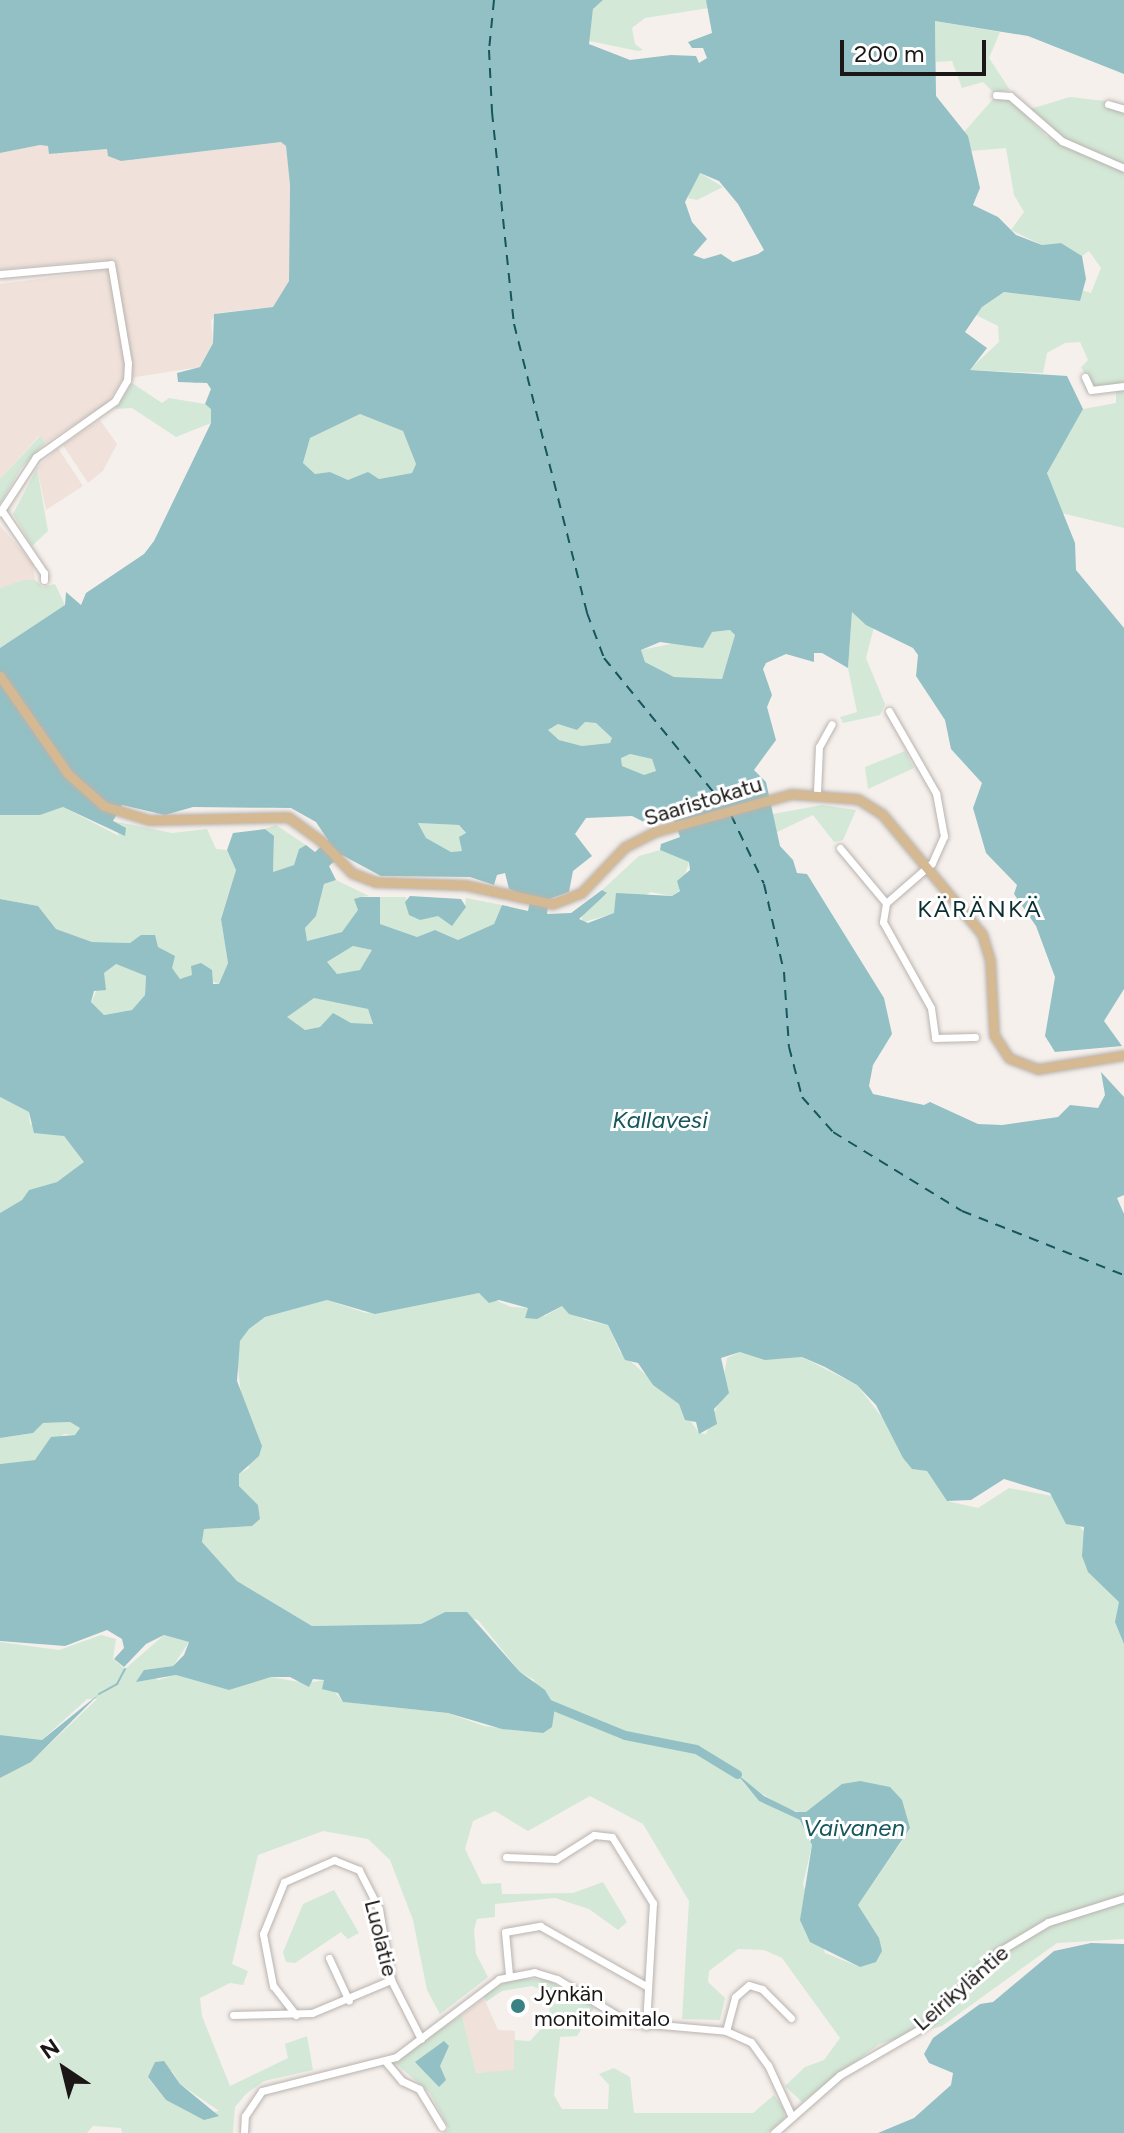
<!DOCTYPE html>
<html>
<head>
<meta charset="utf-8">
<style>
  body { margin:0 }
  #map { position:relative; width:1124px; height:2133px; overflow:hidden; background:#f6f0ec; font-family:Figtree,sans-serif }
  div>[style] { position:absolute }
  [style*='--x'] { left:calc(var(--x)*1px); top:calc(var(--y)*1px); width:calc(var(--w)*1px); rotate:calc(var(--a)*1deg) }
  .built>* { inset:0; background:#f0e2da }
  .green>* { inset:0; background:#d3e8d7 }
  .water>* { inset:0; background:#92c0c4 }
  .stream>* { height:2px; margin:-1px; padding:0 1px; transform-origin:1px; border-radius:1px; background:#92c0c4 }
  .river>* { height:9px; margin:-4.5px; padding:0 4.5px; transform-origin:4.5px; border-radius:4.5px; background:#92c0c4 }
  .ferry>* { height:2px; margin-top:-1px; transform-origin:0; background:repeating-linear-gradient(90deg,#16565c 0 10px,transparent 0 18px) }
  .roads { filter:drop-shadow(0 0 2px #b9b3af) drop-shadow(0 0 2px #b9b3af) }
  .minor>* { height:7px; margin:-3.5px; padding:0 3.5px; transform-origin:3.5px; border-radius:3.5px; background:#fff }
  .major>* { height:9px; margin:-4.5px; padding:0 4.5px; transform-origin:4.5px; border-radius:4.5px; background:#d5b992 }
  .dots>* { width:22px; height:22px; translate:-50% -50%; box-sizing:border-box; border:4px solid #fff; border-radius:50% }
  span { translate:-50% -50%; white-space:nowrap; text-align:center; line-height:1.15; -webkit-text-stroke:6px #fff; paint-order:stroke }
  .street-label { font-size:22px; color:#1a1716 }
  .poi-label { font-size:22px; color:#1a1716 }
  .left { translate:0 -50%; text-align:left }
  .neighbourhood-label { font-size:24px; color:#0b2f30; letter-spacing:2px }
  .water-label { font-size:24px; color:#16565c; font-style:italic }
  .north { position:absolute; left:24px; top:2029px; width:80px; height:80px; -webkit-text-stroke:6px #fff; paint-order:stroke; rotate:325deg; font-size:22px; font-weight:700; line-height:32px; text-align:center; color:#1a1716 }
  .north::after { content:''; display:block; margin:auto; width:28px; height:36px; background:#1a1716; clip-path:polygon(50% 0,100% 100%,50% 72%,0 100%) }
  .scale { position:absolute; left:840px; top:40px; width:146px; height:36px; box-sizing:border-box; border:4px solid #1a1716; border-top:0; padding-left:10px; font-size:24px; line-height:28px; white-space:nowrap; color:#1a1716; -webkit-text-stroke:6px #fff; paint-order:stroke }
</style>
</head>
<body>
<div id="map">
  <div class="built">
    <i style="clip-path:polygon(281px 142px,286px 145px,290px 185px,289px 281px,273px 307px,217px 313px,211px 321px,213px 342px,200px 367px,123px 379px,106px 404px,45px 443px,39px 436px,0 479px,0 284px,107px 270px,106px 260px,0 269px,0 153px,40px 145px,48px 146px,50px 154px,107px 149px,121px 161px)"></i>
    <i style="clip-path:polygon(100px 420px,117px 444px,103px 471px,88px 483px,63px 445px)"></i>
    <i style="clip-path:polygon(58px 448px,83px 486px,46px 510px,37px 468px)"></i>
    <i style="clip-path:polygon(0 526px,33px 563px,35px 580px,0 588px)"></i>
    <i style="clip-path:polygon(484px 1998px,498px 2030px,515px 2031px,514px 2071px,476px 2073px,462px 2015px)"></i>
  </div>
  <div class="green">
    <i style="clip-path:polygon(603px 0,706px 0,709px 8px,645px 18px,632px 28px,635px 44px,643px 50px,638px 51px,589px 41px,593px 9px)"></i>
    <i style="clip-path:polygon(935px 21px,1000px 32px,989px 58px,1010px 90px,993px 92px,983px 82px,962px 88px,952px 61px,936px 62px)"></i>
    <i style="clip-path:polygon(1070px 97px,1105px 101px,1124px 113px,1124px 164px,1065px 139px,1027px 110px)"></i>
    <i style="clip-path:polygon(994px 98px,1010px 99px,1046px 136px,1124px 172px,1124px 528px,1061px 513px,1047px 472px,1083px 409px,1116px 403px,1116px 386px,1093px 386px,1081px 367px,1088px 360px,1080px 342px,1065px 343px,1047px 353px,1043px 373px,969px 370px,999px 342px,998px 326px,976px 315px,982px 307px,1004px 292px,1079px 301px,1082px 290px,1091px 293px,1101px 268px,1089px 251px,1082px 256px,1061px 243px,1042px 245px,1011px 230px,1024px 212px,1014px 195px,1006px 148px,971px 151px,964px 132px)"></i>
    <i style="clip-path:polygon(700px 173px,723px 187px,697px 200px,688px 198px,692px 180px)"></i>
    <i style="clip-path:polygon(132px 383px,162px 403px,169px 398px,205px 404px,212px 409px,211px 423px,176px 437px,132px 408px,115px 409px)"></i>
    <i style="clip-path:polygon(360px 414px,403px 431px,416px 464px,412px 473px,379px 479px,368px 473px,348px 480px,330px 472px,315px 474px,303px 463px,310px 438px)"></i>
    <i style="clip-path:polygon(40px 436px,45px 443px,21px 468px,0 504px,0 479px)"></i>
    <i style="clip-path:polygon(37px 468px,48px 531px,32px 546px,13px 514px)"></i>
    <i style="clip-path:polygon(24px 580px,35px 580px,43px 587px,55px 584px,65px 605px,0 648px,0 588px)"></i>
    <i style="clip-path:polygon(852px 612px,874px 627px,866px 658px,885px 704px,880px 715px,843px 723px,840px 717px,857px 712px,848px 668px)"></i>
    <i style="clip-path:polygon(730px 630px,735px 635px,722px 679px,674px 677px,645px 662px,641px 650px,680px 642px,702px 648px,711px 632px)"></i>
    <i style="clip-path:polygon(584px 722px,596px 723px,612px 738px,610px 743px,582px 746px,559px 740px,548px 730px,558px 724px,577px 730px)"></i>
    <i style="clip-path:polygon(905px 751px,914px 768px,868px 789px,865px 767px)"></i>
    <i style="clip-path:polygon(629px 754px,652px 759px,656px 771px,644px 776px,622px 766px,621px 757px)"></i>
    <i style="clip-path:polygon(822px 805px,856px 810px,843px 840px,834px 842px,813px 815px,777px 832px,773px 828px,773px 814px)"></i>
    <i style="clip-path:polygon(63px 807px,119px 836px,113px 821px,172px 833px,207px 829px,216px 849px,227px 850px,236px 870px,221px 918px,228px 963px,219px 984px,192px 975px,181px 979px,130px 943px,92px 942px,56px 929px,38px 906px,0 899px,0 815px,40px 815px)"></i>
    <i style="clip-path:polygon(418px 823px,459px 825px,466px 834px,462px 851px,451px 852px,426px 839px)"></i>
    <i style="clip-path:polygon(276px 825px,306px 845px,299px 849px,294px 865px,273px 872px,274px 836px,265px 829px)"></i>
    <i style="clip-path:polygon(660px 850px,689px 862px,680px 890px,672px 896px,651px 892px,615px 913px,581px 923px,583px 911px,607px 894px,602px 890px,639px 856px)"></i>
    <i style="clip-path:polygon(336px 880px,369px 896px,361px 897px,359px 910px,342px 932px,306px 941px,305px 928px,316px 916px,324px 884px)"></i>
    <i style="clip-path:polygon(380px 897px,406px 897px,407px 907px,420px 920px,465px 907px,466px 898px,502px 905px,494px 924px,458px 940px,435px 930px,417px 937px,380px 924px)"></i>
    <i style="clip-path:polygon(353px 946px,373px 950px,360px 970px,337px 974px,326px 963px)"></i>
    <i style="clip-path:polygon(116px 964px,146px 976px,145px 995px,132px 1010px,104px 1015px,91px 1003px,104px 973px)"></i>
    <i style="clip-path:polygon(314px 997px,368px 1009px,373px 1024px,351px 1023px,333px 1014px,320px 1027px,305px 1030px,285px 1017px)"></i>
    <i style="clip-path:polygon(0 1097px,29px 1112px,30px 1124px,64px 1136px,85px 1162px,57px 1182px,29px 1190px,22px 1200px,0 1213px)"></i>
    <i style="clip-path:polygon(evenodd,479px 1293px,511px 1307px,528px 1308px,526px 1318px,545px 1316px,562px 1306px,585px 1320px,608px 1325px,620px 1352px,679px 1404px,699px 1433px,706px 1434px,720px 1399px,727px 1358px,740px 1352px,777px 1359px,802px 1357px,857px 1385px,892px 1430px,903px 1458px,912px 1469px,927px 1471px,947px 1501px,978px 1508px,1009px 1488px,1053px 1496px,1124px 1578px,1124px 1939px,1057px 1943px,942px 2026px,879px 2044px,802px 2102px,785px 2086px,805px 2067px,824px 2060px,840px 2038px,782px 1958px,764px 1950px,738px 1949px,709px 1971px,708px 1982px,725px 1998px,720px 2020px,682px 2019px,689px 1901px,643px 1824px,590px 1796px,528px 1831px,495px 1811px,473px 1821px,465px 1849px,482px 1884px,501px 1883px,502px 1894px,573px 1893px,603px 1882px,627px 1922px,618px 1930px,589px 1909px,555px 1898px,495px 1904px,495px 1917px,477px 1919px,474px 1930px,476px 1954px,488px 1977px,440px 2014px,427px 1990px,413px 1920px,390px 1860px,368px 1839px,323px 1831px,258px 1855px,232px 1964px,248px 1971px,243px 1985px,230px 1983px,200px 1998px,202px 2016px,230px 2086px,288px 2058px,285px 2044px,307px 2036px,313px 2070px,264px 2081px,246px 2094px,235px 2107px,233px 2133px,122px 2133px,121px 2128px,93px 2126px,87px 2133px,0 2133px,0 1778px,31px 1762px,97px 1699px,87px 1699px,42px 1740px,0 1735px,0 1642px,59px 1650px,101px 1635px,116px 1639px,113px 1659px,125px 1669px,164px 1635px,189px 1642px,173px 1666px,144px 1670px,158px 1680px,176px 1675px,229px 1690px,271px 1677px,305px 1683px,325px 1680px,343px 1702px,448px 1713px,484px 1726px,542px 1733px,534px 1680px,520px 1672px,478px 1620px,445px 1612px,421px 1624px,312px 1626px,237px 1581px,202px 1542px,204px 1529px,252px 1526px,260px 1519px,258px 1505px,239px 1486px,239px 1474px,249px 1468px,237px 1358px,240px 1341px,249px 1329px,265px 1317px,327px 1300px,366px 1313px,479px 1293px,742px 1781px,785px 1808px,902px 1841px,858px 1905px,879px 1938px,860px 1967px,825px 1953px,803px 1884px,812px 1845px,800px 1820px,759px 1801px,742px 1781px,479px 1293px,172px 2071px,180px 2084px,219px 2111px,195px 2115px,166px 2100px,148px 2078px,172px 2071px)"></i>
    <i style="clip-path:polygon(70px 1422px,80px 1428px,75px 1435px,64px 1434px,35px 1460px,0 1464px,0 1438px,33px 1433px,42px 1423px)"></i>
    <i style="clip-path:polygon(334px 1890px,359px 1933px,348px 1939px,341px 1932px,295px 1963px,286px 1962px,283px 1952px,303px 1904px)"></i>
    <i style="clip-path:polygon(513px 1978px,548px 1980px,594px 2008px,577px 2036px,560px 2037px,554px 2095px,562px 2109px,608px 2109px,609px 2085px,599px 2074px,614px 2068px,630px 2077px,634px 2113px,753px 2113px,774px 2095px,785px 2111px,784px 2119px,768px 2133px,443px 2133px,449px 2129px,430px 2093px,393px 2061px,462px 2015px,476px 2073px,514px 2070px,514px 2040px,530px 2041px,549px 2020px,550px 1994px,532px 1986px,502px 1991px,486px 2002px,483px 1995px)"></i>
  </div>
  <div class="water">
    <i style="clip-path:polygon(evenodd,0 0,603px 0,593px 9px,589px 44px,630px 60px,671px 55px,696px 56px,699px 63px,707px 58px,703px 48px,692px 48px,688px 42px,712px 33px,706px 0,1124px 0,1124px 74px,1028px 36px,935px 21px,936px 96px,968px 136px,980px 188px,973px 205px,998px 217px,1016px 235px,1042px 245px,1061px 243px,1082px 256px,1086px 279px,1080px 301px,1004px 292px,982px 307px,965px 332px,987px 348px,970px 370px,1067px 376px,1083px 409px,1047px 473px,1075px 543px,1076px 570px,1124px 628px,1124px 989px,1104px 1021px,1122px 1046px,1055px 1052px,1045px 1036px,1055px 977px,1036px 926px,1014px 894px,1017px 885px,986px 853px,973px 808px,982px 783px,951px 749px,945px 720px,916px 676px,918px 655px,913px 648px,866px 625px,852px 612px,848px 668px,822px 653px,814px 653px,814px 662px,786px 654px,766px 663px,763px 669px,772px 695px,767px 707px,776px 740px,754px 770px,766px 782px,780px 846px,793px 860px,797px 873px,807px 874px,884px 998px,892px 1034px,873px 1065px,869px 1086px,873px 1094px,924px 1105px,930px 1102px,978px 1124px,1002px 1125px,1058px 1117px,1070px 1105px,1098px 1108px,1105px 1095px,1101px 1072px,1124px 1097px,1124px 1195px,1117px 1198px,1124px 1214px,1124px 1644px,1115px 1622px,1119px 1602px,1088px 1572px,1082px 1556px,1084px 1527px,1066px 1524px,1050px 1493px,1004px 1479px,971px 1500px,947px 1501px,927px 1471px,912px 1469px,903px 1458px,876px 1405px,857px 1385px,825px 1367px,802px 1357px,765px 1360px,740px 1352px,721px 1358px,729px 1393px,714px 1409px,717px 1424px,699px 1434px,696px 1422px,685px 1420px,679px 1404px,653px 1385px,638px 1363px,625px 1360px,608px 1325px,569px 1314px,562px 1306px,537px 1319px,525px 1318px,528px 1308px,499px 1300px,489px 1303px,479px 1293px,375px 1314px,327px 1300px,265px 1317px,249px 1329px,240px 1341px,237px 1381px,262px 1446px,259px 1456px,239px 1474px,239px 1486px,258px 1505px,260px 1519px,252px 1526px,204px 1529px,202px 1542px,237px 1581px,312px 1626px,421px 1624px,445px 1612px,467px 1612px,520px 1672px,545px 1690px,555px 1707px,552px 1727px,543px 1733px,502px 1729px,448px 1713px,343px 1702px,338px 1693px,322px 1689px,324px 1680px,313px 1679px,309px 1687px,290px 1677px,271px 1677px,229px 1690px,176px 1675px,136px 1682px,144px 1670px,173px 1666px,184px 1655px,189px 1642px,164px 1635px,146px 1644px,124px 1667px,114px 1659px,124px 1648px,122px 1639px,107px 1630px,65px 1646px,0 1641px,0 1464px,35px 1460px,51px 1437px,75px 1435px,80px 1428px,70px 1422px,43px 1423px,33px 1433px,0 1438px,0 1213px,22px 1200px,29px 1190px,57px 1182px,84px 1162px,64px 1136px,34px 1133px,29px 1112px,0 1097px,0 899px,38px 906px,56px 929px,92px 942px,130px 943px,141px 935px,155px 935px,158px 947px,175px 956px,172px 968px,180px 979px,192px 975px,191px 966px,201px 963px,212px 970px,213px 984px,219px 984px,228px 963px,221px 919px,236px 870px,227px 850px,233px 833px,265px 829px,274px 836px,273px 872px,294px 865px,299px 849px,306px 845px,315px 852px,328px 840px,316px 822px,291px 808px,193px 807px,165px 815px,122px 805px,113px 821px,126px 828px,125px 836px,63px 807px,40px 815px,0 815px,0 648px,65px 605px,66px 592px,81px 605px,86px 593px,144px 554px,154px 541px,211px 423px,211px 409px,205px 404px,211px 389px,207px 383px,178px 382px,177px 373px,200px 367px,213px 343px,214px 314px,273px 307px,289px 281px,290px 185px,286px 146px,281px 142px,121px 161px,108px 156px,107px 149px,49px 154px,48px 146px,40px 145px,0 153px,0 0,700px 173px,719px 181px,738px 204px,764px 250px,758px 254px,733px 262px,721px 254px,704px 259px,693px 255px,707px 239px,692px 222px,685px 202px,700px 173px,0 0,360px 414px,403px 431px,416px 464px,412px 473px,379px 479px,368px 472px,348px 480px,330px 472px,315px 474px,303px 463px,310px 438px,360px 414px,0 0,730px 630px,735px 635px,722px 679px,674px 677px,645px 662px,641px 650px,660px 642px,703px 648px,712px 632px,730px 630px,0 0,585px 722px,596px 723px,612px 738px,610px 743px,582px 746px,559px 740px,548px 730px,558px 724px,577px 730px,585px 722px,0 0,630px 754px,652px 759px,656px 771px,644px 775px,622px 766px,621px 758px,630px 754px,0 0,672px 814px,680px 837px,661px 844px,660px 850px,689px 862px,690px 870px,677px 881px,680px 891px,672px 896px,616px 893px,614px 913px,588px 923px,579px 919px,607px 893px,602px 890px,571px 913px,547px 914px,549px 899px,569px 892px,573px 871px,592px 856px,575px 834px,586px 818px,632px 816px,646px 823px,672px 814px,0 0,418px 823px,459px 825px,466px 833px,459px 837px,462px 851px,451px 852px,426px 838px,418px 823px,0 0,342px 855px,381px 876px,470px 877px,494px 885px,497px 875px,505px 873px,509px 889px,531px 897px,528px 911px,502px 905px,494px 924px,458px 940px,435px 930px,417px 937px,380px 924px,380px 897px,361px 897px,354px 899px,358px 910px,342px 932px,307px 941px,305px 928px,316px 916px,324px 884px,336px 880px,329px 866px,342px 855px,0 0,353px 946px,372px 950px,360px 970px,337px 974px,327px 962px,353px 946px,0 0,116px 964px,146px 976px,145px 995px,132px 1010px,104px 1015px,91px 1002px,94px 991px,106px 990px,104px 973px,116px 964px,0 0,314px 998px,368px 1009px,373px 1024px,351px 1023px,333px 1013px,320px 1027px,305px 1030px,287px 1017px,314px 998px)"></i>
    <i style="clip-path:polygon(410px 896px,461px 899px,466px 907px,452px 926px,438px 916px,420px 920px,409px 915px,405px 902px)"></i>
    <i style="clip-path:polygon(99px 1694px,31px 1762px,0 1778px,0 1735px,42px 1740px)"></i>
    <i style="clip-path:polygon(737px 1774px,764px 1796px,796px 1812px,806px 1812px,842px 1784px,860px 1781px,890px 1787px,902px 1800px,910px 1828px,858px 1905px,879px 1938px,882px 1951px,876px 1962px,860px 1967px,810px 1942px,800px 1920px,812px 1845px,800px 1820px,759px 1801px)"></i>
    <i style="clip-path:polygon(1091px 1943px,1124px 1944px,1124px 2133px,878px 2133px,914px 2118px,951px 2085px,953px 2073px,929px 2063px,924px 2054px,933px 2038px,980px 2004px,993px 2002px,1054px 1951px)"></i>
    <i style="clip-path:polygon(444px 2041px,449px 2046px,440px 2066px,446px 2080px,439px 2087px,415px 2062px)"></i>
    <i style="clip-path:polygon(164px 2061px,180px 2084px,219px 2116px,204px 2120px,166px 2100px,148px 2077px,155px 2062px)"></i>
  </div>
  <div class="stream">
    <i style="--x:99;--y:1694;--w:21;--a:-29"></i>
    <i style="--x:117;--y:1684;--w:17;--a:-62"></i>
  </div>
  <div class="river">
    <i style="--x:544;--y:1702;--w:87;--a:22.2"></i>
    <i style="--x:625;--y:1735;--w:72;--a:11.2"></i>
    <i style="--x:696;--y:1749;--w:48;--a:31.4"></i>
  </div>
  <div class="ferry">
    <i style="--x:494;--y:0;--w:50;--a:95.7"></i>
    <i style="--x:489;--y:50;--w:62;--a:87.2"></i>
    <i style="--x:492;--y:112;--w:213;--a:84.1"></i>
    <i style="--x:514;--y:324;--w:298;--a:75.8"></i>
    <i style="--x:587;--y:613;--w:48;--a:69.3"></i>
    <i style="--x:604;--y:658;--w:195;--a:50.8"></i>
    <i style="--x:731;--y:815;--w:76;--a:64.4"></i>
    <i style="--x:764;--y:884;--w:90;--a:77.2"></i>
    <i style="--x:784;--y:972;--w:75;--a:86.2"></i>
    <i style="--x:789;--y:1047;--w:52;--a:75.4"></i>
    <i style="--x:802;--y:1097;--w:47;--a:48.5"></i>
    <i style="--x:833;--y:1132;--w:151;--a:31.5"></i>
    <i style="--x:962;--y:1211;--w:174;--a:21.6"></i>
  </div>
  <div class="roads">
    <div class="minor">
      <i style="--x:996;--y:95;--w:14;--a:4"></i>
      <i style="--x:1010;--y:96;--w:69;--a:40.9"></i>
      <i style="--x:1062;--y:141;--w:68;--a:23.5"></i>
      <i style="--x:1108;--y:104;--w:17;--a:17"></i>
      <i style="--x:0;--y:274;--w:111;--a:-5.1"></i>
      <i style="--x:111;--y:264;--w:100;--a:80.3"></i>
      <i style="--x:128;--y:363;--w:17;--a:93"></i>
      <i style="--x:127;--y:380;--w:24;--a:120"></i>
      <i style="--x:115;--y:401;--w:97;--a:144.7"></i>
      <i style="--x:36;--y:457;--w:66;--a:123.2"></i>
      <i style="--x:1085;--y:377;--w:14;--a:65"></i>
      <i style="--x:1091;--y:390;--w:33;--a:-7"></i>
      <i style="--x:2;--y:511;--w:75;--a:55.9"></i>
      <i style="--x:44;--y:573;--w:7;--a:90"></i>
      <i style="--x:889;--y:711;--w:95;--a:60.2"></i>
      <i style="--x:936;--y:793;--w:44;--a:79.5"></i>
      <i style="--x:944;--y:836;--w:30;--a:114"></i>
      <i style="--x:932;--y:863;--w:61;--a:139"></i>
      <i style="--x:886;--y:903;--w:19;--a:99"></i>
      <i style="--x:883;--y:922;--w:98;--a:60.8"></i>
      <i style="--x:931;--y:1008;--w:30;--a:82"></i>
      <i style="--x:935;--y:1038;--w:40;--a:-1.4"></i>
      <i style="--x:817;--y:792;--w:45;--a:-87.5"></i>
      <i style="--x:819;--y:747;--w:26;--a:-61"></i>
      <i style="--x:840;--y:848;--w:72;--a:50.1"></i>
      <i style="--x:506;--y:1857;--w:50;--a:2.3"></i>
      <i style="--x:556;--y:1859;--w:45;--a:-32.3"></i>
      <i style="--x:594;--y:1835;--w:18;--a:6"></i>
      <i style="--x:612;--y:1837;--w:78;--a:58.2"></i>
      <i style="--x:653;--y:1903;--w:123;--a:93.3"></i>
      <i style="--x:329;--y:1958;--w:47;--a:65.1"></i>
      <i style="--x:509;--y:1975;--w:43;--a:-95.3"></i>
      <i style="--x:505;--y:1932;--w:36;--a:-10"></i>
      <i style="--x:540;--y:1926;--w:124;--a:29.5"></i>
      <i style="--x:233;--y:2015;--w:79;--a:-1.5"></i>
      <i style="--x:312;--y:2013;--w:86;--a:-22.7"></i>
      <i style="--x:296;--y:2015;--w:37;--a:-128"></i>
      <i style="--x:273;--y:1986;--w:53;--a:-100.9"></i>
      <i style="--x:263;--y:1934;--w:56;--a:-68"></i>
      <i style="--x:284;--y:1882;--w:55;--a:-23.7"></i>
      <i style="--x:334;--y:1860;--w:27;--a:22"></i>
      <i style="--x:359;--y:1870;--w:44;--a:62.9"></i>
      <i style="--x:379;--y:1909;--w:72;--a:80.4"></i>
      <i style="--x:391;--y:1980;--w:66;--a:63"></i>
      <i style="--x:726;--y:2031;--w:35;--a:-75"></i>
      <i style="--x:735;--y:1997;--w:18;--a:-41"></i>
      <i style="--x:749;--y:1985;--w:14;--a:17"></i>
      <i style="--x:762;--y:1989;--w:41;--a:45"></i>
      <i style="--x:386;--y:2062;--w:25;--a:50"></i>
      <i style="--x:402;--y:2081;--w:19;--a:25"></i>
      <i style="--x:419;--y:2089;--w:44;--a:58.8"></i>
      <i style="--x:244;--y:2133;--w:17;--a:-87"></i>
      <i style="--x:245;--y:2116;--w:30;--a:-56"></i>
      <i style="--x:262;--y:2091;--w:138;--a:-14.2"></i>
      <i style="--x:396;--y:2057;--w:129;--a:-37.1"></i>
      <i style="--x:499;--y:1979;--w:36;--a:-11"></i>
      <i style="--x:534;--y:1972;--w:24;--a:17"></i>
      <i style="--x:557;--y:1979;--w:83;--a:31.2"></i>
      <i style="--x:628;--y:2022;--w:98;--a:5.2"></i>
      <i style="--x:726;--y:2031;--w:27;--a:24"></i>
      <i style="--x:751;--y:2042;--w:29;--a:54"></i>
      <i style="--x:768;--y:2065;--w:55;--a:65.3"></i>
      <i style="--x:774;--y:2133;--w:88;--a:-41.3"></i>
      <i style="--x:840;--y:2075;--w:96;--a:-30"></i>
      <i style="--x:923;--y:2027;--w:106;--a:-45"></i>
      <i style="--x:998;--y:1952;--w:58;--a:-31"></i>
      <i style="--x:1048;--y:1922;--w:80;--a:-17.5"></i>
    </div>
    <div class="major">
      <i style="--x:0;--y:676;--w:119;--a:55.2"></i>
      <i style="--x:68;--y:774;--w:48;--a:41.6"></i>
      <i style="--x:104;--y:806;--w:47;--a:17.3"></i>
      <i style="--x:149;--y:820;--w:139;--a:-1.2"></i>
      <i style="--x:288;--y:817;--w:39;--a:36"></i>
      <i style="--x:320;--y:840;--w:46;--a:45.9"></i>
      <i style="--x:352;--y:873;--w:26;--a:21"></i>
      <i style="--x:376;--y:882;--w:89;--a:1.9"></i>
      <i style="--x:465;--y:885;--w:89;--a:12.3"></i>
      <i style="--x:552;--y:904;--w:31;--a:-21"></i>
      <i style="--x:581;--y:893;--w:64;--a:-46.3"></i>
      <i style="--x:625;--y:847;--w:33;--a:-27"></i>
      <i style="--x:654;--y:832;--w:142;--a:-15.5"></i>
      <i style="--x:791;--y:794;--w:67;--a:4.3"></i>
      <i style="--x:858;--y:799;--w:28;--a:32"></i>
      <i style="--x:882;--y:814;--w:156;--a:50.2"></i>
      <i style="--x:982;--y:934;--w:27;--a:73"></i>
      <i style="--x:990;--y:960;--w:75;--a:86.9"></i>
      <i style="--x:994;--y:1035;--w:27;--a:57"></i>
      <i style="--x:1009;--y:1058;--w:31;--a:21"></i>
      <i style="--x:1038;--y:1069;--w:87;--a:-9.2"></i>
    </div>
  </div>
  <div class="dots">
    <i style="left:518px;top:2006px;background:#398183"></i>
  </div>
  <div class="street-label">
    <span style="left:703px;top:801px;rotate:-17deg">Saaristokatu</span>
    <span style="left:381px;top:1938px;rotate:76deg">Luolatie</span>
    <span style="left:961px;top:1988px;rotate:-41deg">Leirikyläntie</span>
  </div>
  <div class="poi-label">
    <span class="left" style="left:534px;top:2006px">Jynkän<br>monitoimitalo</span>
  </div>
  <div class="neighbourhood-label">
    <span style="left:980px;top:909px">KÄRÄNKÄ</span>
  </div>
  <div class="water-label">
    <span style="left:660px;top:1120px">Kallavesi</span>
    <span style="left:854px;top:1828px">Vaivanen</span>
  </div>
  <div class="north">N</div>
  <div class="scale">200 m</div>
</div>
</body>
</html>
